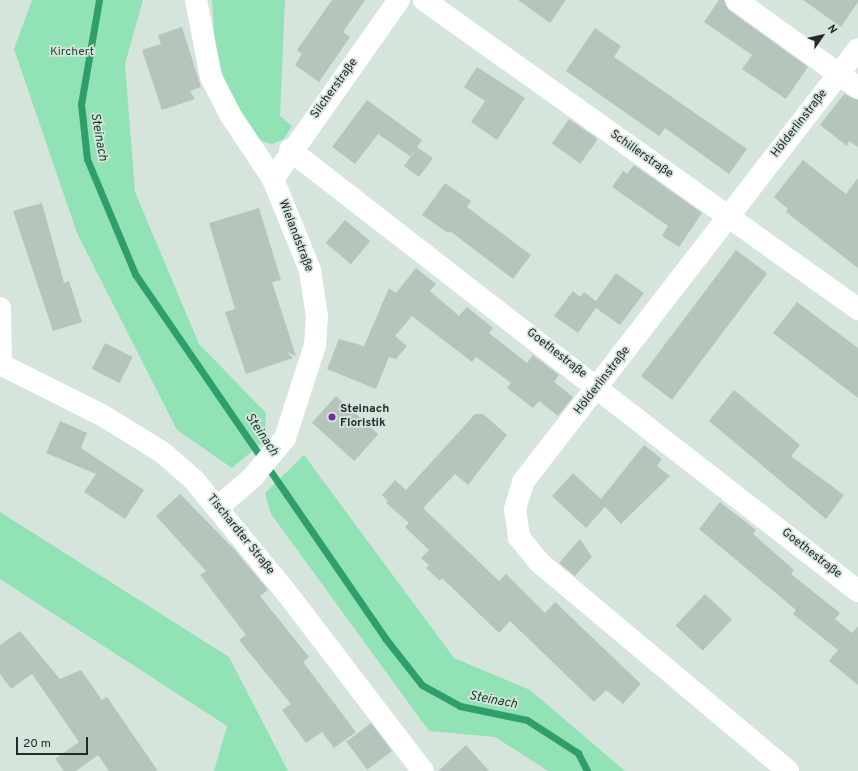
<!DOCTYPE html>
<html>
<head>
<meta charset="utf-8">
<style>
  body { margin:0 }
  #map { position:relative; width:858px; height:771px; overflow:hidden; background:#d6e5dc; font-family:Overpass,sans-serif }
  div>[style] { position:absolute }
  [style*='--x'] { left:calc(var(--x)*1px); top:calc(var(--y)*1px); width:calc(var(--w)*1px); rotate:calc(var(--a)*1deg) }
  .green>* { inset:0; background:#91e2b4 }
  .stream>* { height:7px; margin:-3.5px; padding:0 3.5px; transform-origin:3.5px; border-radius:3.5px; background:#2f9e69 }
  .building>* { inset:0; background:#b6c5bc; transform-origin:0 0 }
  .minor>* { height:22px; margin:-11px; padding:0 11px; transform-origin:11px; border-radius:11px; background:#fff }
  .dots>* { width:11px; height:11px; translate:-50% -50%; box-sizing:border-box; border:2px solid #d6e5dc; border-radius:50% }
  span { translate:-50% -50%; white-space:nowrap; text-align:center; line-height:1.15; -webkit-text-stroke:3.5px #d6e5dc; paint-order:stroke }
  .park-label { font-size:12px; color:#214c35 }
  .street-label { font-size:12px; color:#252b27 }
  .poi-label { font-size:12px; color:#252b27; font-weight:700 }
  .left { translate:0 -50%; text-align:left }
  .water-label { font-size:13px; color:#123f28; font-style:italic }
  .north { position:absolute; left:802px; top:16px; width:40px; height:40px; -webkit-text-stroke:3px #d6e5dc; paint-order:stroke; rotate:56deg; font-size:11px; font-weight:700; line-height:16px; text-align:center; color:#252b27 }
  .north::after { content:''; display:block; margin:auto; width:14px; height:18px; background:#252b27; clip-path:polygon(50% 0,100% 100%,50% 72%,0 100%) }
  .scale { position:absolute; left:16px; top:737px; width:72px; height:18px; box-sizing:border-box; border:2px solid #252b27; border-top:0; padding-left:5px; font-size:12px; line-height:14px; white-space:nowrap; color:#252b27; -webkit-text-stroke:3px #d6e5dc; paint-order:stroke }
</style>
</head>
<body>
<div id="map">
  <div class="green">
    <i style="clip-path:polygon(32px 0,143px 0,125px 64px,135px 192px,199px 344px,266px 413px,264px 441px,232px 468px,177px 430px,77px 233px,14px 49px)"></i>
    <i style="clip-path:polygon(212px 0,285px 0,280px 116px,292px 126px,284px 139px,272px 144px,255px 139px,225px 84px,215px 46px)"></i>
    <i style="clip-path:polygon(304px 455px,454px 658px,530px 690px,625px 771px,548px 771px,495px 737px,429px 731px,271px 514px,265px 493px)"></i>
    <i style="clip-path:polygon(0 512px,229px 657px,288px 771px,214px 771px,227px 726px,0 579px)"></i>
  </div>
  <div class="stream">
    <i style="--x:99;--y:0;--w:106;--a:99.8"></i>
    <i style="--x:81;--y:104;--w:55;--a:83.8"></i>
    <i style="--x:87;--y:159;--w:125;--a:67.3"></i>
    <i style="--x:135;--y:274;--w:442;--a:55.5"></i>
    <i style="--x:385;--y:638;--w:60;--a:51.8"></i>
    <i style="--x:422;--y:685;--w:43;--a:28.9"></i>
    <i style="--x:460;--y:706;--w:68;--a:11.8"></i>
    <i style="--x:527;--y:720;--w:61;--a:32.9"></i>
    <i style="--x:578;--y:753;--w:20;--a:63"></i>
  </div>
  <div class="building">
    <i style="clip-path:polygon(332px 0,365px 0,343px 32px,350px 37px,319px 82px,295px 65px,302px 54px,297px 50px)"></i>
    <i style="clip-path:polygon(518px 0,566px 0,550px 23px)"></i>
    <i style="clip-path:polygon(719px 0,724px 0,729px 10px,808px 67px,786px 99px,742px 69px,752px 55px,704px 22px)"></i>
    <i style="clip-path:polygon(803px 0,858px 0,858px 2px,841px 27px)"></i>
    <i style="clip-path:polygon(182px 27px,201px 87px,190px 91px,195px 99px,162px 110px,142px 50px,161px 44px,158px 35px)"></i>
    <i style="clip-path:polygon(595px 28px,621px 46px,614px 57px,747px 149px,729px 174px,665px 128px,659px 136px,566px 71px)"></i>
    <i style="clip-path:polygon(477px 67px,525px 98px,497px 140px,471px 122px,485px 101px,464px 87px)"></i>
    <i style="clip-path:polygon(844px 94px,858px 100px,858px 147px,849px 141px,847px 146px,820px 125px)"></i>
    <i style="clip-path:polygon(367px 100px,422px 140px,417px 147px,433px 158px,419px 177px,404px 166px,416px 149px,410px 156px,378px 134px,355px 164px,332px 147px)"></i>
    <i style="left:569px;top:119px;width:35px;height:30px;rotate:35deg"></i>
    <i style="clip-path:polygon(803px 160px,846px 194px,858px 178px,858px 268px,786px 212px,788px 209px,774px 197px)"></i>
    <i style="clip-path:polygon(634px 165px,702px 213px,679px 247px,662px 236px,668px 226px,612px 187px,623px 171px,627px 174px)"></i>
    <i style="clip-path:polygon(445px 183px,471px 201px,467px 207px,531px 255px,513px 279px,450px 231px,448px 233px,422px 215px)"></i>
    <i style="clip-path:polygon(42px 203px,64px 283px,69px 281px,82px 322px,53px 331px,13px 211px)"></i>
    <i style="clip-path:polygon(259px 208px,281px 280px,272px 282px,296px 356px,286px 352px,293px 358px,246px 374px,225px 312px,235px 309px,209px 223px)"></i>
    <i style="left:345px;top:220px;width:33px;height:30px;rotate:40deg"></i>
    <i style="left:736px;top:250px;width:39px;height:158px;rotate:37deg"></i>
    <i style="clip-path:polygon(416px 268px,436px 284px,430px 291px,459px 316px,467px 307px,493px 328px,489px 333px,527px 363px,533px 355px,559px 375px,554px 382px,573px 397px,558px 416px,539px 401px,533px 408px,507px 388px,511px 383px,476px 357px,472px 362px,412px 316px,395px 336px,407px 346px,396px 359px,389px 357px,376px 389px,327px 369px,339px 339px,364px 346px,389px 288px,396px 293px)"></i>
    <i style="clip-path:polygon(616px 273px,644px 293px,620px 325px,596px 308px,578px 333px,554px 316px,573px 291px,580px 297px,584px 292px,596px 301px)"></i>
    <i style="clip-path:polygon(797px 302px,858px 348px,858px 398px,773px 333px)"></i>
    <i style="left:105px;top:343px;width:31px;height:29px;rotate:27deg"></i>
    <i style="clip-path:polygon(734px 390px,800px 445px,791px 456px,844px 495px,826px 519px,709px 421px)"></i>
    <i style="left:336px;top:396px;width:57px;height:36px;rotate:42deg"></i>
    <i style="clip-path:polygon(475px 414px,483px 414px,507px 435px,468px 485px,455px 474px,423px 508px,499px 581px,506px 574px,545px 613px,555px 602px,641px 684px,623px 704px,606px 690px,594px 702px,510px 621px,499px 633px,442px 578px,440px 581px,426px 568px,429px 565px,421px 558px,429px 550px,405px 527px,409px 523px,386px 503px,388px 501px,382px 495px,395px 480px,406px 490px)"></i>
    <i style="clip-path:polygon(60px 421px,87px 433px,81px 448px,144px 490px,125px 519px,84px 492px,96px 474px,46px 453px)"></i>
    <i style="clip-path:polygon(644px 445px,662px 459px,657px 466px,670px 476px,621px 524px,605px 507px,586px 528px,552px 496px,573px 473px,601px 499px)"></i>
    <i style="clip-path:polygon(180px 494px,234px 549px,268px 590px,260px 596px,309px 657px,303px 662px,356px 732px,334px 748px,322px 732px,306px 743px,282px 710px,291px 704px,239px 640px,246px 635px,200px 575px,206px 571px,156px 516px)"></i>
    <i style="clip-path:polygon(720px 502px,756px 530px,753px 534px,794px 570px,791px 574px,840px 613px,835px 619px,852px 633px,858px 626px,858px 685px,829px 661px,838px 650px,793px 614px,796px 610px,699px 529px)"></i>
    <i style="clip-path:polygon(580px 539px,592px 557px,575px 576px,559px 563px)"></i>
    <i style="left:705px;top:594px;width:37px;height:43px;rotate:43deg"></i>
    <i style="clip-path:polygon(20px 631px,60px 679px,81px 670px,102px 700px,107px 697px,158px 771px,109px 771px,98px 755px,76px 771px,64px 771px,55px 759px,79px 742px,32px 674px,11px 689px,0 674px,0 645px)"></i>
    <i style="left:371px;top:723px;width:35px;height:31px;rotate:53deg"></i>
    <i style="clip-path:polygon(466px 745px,489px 771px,438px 771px)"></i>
  </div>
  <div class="minor">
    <i style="--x:196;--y:0;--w:78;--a:79"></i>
    <i style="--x:211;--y:77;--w:44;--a:62.9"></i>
    <i style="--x:231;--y:116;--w:76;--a:56.3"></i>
    <i style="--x:273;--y:179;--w:98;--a:67.9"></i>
    <i style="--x:310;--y:270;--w:48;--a:81.5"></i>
    <i style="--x:317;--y:317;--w:28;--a:94"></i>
    <i style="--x:315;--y:345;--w:98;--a:107.9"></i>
    <i style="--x:285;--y:438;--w:50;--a:129.4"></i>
    <i style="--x:253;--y:477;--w:46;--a:139.4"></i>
    <i style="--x:424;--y:0;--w:533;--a:35.45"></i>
    <i style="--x:736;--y:0;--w:150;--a:35.8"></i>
    <i style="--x:290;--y:150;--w:719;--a:37.83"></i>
    <i style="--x:273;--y:179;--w:219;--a:-54.9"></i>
    <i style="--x:0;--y:308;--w:56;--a:89"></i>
    <i style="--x:0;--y:364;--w:114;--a:26.6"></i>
    <i style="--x:102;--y:415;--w:70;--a:31.7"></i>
    <i style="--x:162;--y:452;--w:43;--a:41.2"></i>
    <i style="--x:194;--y:480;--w:145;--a:50.6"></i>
    <i style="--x:286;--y:592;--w:225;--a:52.6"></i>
    <i style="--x:788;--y:771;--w:325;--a:-140"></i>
    <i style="--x:539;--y:562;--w:32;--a:-129"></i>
    <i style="--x:519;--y:537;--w:28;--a:-98"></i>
    <i style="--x:515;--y:509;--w:28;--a:-73"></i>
    <i style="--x:523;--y:482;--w:547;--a:-52.27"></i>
  </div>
  <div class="dots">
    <i style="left:332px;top:417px;background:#742ea2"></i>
  </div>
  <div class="park-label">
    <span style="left:72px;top:53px">Kirchert</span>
  </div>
  <div class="street-label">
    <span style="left:335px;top:89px;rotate:-54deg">Silcherstraße</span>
    <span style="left:800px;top:124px;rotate:-52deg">Hölderlinstraße</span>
    <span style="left:641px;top:155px;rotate:35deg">Schillerstraße</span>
    <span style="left:295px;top:236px;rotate:69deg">Wielandstraße</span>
    <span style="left:556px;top:354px;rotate:38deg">Goethestraße</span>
    <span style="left:603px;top:381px;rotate:-52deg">Hölderlinstraße</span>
    <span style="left:240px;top:535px;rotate:51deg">Tischardter Straße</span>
    <span style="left:811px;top:554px;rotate:38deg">Goethestraße</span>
  </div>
  <div class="poi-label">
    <span class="left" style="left:340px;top:417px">Steinach<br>Floristik</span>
  </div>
  <div class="water-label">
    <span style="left:98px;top:137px;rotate:80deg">Steinach</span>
    <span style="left:261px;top:435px;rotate:56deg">Steinach</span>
    <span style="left:493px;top:701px;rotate:11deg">Steinach</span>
  </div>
  <div class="north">N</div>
  <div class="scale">20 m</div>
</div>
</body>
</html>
